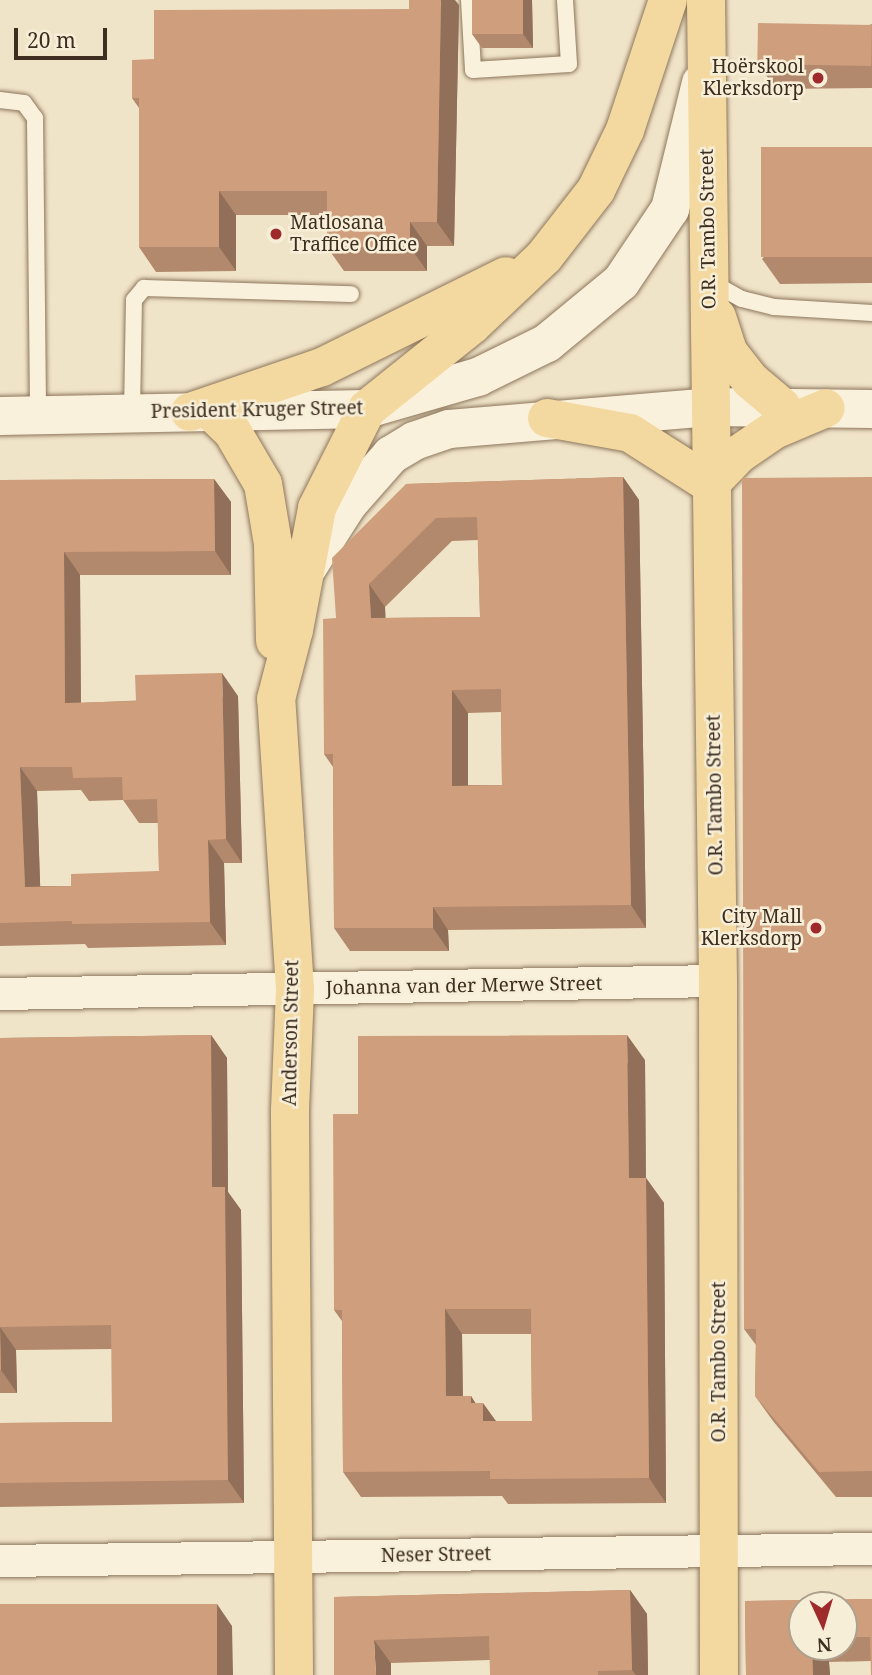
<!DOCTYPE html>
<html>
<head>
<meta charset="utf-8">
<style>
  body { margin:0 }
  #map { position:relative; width:872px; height:1675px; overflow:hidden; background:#f0e4c8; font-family:"Noto Serif",serif }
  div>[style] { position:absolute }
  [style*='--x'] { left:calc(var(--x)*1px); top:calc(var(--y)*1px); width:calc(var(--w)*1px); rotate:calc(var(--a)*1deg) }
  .roads { filter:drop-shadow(0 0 2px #8d765c) drop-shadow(0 0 2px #8d765c) }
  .service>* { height:16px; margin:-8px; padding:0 8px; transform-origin:8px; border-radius:8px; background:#faf1dc }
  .minor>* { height:32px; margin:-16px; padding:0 16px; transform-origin:16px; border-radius:16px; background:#faf1dc }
  .tertiary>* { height:38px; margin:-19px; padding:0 19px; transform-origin:19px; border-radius:19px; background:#faf1dc }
  .primary>* { height:38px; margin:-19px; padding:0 19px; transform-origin:19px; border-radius:19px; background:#f3d9a0 }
  .wall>* { inset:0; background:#b2896c }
  .shaded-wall>* { inset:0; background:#916f58 }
  .building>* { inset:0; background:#cf9f7d; transform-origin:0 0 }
  .dots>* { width:19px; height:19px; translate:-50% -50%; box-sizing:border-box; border:4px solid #f7eed8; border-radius:50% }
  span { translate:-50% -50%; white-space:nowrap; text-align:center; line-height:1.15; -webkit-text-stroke:5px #f7eed8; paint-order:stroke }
  .poi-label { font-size:19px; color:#3d2e20 }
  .right { translate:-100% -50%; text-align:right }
  .left { translate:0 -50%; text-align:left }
  .street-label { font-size:19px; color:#3d2e20 }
  .north { position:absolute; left:788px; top:1591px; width:70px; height:70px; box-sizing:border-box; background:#f7eed8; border:2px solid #ada18e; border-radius:50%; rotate:176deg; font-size:19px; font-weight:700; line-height:28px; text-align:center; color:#3d2e20 }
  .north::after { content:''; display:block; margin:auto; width:24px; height:32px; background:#9e2a2b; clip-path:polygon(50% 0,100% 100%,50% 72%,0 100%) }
  .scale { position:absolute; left:14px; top:28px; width:93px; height:32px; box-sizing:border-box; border:4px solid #3d2e20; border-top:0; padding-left:9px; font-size:21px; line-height:24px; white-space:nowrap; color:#3d2e20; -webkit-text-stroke:5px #f7eed8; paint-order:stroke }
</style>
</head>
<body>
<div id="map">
  <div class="roads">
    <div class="service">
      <i style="--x:469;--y:0;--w:70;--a:86.7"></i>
      <i style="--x:473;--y:70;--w:96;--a:-3.6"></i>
      <i style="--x:569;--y:64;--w:64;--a:-93.6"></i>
      <i style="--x:0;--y:100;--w:24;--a:7"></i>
      <i style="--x:24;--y:103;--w:19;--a:54"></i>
      <i style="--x:35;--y:118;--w:297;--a:89.4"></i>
      <i style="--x:711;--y:282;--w:35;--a:29"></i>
      <i style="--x:742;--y:299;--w:33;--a:14"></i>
      <i style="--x:774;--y:307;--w:98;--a:3.5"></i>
      <i style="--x:132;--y:413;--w:113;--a:-89"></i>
      <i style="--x:134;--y:300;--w:16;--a:-50"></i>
      <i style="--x:144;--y:288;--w:207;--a:1.7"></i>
    </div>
    <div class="minor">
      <i style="--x:0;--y:994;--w:718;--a:-1.04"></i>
      <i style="--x:0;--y:1561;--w:872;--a:-0.79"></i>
    </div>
    <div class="tertiary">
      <i style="--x:0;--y:416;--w:367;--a:-1.1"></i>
      <i style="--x:367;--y:409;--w:116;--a:-16.1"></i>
      <i style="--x:478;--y:377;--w:77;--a:-26.2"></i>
      <i style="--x:547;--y:343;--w:96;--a:-39.5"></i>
      <i style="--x:621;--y:282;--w:88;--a:-56.1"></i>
      <i style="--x:670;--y:209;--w:130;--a:-76.2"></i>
      <i style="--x:304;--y:573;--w:82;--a:-57.5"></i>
      <i style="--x:348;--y:504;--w:65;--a:-48.7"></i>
      <i style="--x:391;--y:455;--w:27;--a:-31"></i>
      <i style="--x:414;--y:441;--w:37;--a:-19"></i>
      <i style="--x:449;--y:429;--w:262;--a:-4.8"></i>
      <i style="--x:710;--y:407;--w:162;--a:0.7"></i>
    </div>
    <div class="primary">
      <i style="--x:706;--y:0;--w:981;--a:89.3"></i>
      <i style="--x:718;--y:981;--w:694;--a:89.92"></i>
      <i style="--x:717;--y:317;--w:38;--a:72"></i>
      <i style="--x:729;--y:353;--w:34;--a:52"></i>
      <i style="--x:750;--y:380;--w:42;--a:40.2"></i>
      <i style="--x:211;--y:411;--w:29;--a:44"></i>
      <i style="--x:232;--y:431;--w:61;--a:59.7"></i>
      <i style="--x:263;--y:484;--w:61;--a:80.5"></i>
      <i style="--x:273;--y:544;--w:97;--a:88.8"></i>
      <i style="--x:190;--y:412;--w:139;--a:-18.8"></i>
      <i style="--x:322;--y:367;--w:205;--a:-26.3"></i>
      <i style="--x:547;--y:418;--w:84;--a:10.2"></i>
      <i style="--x:630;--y:433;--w:95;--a:32.5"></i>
      <i style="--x:710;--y:484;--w:42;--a:-46"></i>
      <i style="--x:739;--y:454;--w:42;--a:-34.4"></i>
      <i style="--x:774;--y:430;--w:56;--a:-22.9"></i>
      <i style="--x:294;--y:1675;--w:565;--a:-90.41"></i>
      <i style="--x:290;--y:1110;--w:121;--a:-87.6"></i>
      <i style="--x:295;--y:989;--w:291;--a:-93.7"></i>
      <i style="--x:276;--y:699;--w:71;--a:-75.4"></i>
      <i style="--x:294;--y:630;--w:124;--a:-79.3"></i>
      <i style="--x:317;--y:508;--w:111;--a:-63.2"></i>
      <i style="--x:367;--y:409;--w:134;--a:-38.7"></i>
      <i style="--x:472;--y:325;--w:99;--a:-43.4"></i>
      <i style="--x:544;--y:257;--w:85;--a:-52.2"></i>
      <i style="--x:596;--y:190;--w:67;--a:-64.2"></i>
      <i style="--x:625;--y:130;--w:137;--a:-71.7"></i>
    </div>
  </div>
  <div class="wall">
    <i style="clip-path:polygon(532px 0,533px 48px,482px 48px,472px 34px)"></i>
    <i style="clip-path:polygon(459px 5px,454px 246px,427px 246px,427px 271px,344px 271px,327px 247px,327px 215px,236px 215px,236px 271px,156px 272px,139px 247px,139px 108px,132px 98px,154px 59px,409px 9px)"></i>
    <i style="clip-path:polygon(872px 24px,872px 88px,776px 89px,758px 64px)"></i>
    <i style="clip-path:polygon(872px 147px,872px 283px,780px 284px,762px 259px)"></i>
    <i style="clip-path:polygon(evenodd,623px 477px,639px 500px,646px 928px,448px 930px,449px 951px,350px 951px,334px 928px,333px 767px,324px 754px,336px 618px,406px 484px,623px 477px,478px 540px,480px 617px,385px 618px,385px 607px,452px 541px,478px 540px,623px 477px,501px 712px,502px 785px,468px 785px,468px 713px,501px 712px)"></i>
    <i style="clip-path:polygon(872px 477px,872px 1497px,836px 1497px,773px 1421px,755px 1396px,756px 1345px,744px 1329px)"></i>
    <i style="clip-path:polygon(evenodd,214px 479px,231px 502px,231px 575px,80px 575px,81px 703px,238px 696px,242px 863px,224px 863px,226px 945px,88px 948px,85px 944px,0 946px,0 480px,214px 479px,81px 790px,89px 801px,123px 800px,139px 823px,158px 823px,159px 871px,71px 886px,40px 886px,37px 791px,81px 790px)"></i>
    <i style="clip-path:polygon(211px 1035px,227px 1058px,228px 1192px,241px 1210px,244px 1503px,0 1507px,0 1423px,112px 1422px,112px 1349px,16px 1350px,17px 1393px,0 1393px,0 1038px)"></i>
    <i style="clip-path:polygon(evenodd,645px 1060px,646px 1178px,664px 1203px,666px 1503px,508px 1504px,502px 1496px,361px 1497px,343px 1472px,342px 1321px,334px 1310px,358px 1114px,645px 1060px,462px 1334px,531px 1334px,532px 1421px,496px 1421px,475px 1403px,471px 1396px,463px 1396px,462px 1334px)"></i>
    <i style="clip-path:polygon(630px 1590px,647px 1614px,648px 1675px,490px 1675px,490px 1660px,391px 1663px,334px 1597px)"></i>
    <i style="clip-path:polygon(evenodd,872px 1599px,872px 1675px,871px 1675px,871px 1661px,829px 1662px,830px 1675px,746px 1675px,745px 1601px,872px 1599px,802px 1605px,844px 1605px,844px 1647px,802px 1647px,802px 1605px)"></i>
  </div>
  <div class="shaded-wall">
    <i style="clip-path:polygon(441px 0,455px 0,459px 5px,454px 246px,437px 222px)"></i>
    <i style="clip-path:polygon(523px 0,532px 0,533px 48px,523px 34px)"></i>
    <i style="clip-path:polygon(219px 191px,236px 215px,236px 271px,219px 247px)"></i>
    <i style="clip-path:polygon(410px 222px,427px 246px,427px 271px,410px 247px)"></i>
    <i style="clip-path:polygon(623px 477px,639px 500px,646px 928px,631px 905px)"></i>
    <i style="clip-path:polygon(214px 479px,231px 502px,231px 575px,215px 551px)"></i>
    <i style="clip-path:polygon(64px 552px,80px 575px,81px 727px,65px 703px)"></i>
    <i style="clip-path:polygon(369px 584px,385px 607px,387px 641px,371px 618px)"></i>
    <i style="clip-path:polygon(222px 673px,238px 696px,242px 863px,226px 839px)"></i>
    <i style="clip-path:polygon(452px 690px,468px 713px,468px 808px,452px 786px)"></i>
    <i style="clip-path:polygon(20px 767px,37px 791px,41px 910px,25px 887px)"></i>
    <i style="clip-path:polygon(208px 840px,224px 863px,226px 945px,210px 922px)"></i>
    <i style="clip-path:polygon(433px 907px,448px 930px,449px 951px,433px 928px)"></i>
    <i style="clip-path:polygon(211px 1035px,227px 1058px,228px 1192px,241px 1210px,244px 1503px,228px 1480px,212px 1187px)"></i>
    <i style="clip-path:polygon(627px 1035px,645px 1060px,646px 1203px,629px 1178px)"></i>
    <i style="clip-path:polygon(646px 1178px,664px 1203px,666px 1503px,649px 1478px)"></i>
    <i style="clip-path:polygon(445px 1309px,462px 1334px,463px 1421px,446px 1396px)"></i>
    <i style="clip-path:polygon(0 1327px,16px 1350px,17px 1393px,1px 1370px)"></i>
    <i style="clip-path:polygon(471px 1396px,483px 1415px,483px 1403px,501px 1428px,501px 1446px,471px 1403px)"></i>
    <i style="clip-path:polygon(630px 1590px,647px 1614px,648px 1675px,636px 1675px,632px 1670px)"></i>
    <i style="clip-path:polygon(217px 1604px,232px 1626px,233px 1675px,217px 1675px)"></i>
    <i style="clip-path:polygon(374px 1640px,391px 1663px,391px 1675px,376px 1675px)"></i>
    <i style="clip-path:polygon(812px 1647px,819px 1647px,829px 1662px,830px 1675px,813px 1675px)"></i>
  </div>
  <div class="building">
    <i style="clip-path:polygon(409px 0,441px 0,437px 222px,410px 222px,410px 247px,327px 247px,327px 191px,219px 191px,219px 247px,139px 247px,139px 98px,132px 98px,132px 60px,154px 59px,154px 10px,409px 9px)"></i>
    <i style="left:472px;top:0;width:51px;height:34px"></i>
    <i style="left:758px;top:23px;width:114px;height:41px;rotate:1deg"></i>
    <i style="left:872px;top:147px;width:110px;height:111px;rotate:90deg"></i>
    <i style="clip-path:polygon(evenodd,623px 477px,631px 905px,433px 907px,433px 928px,334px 928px,333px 754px,324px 754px,323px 619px,336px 618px,332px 558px,406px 484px,623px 477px,477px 517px,480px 617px,371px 618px,369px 584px,436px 518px,477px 517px,623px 477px,501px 689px,502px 785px,452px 786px,452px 690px,501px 689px)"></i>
    <i style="clip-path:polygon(872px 477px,872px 1471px,819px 1472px,755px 1396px,756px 1329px,744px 1329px,742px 478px)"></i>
    <i style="clip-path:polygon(evenodd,214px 479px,215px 551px,64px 552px,65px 703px,136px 701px,135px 675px,222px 673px,226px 839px,208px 840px,210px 922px,72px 924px,72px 921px,0 923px,0 480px,214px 479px,20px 767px,72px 767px,73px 778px,122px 777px,123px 800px,157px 799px,159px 871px,71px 874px,71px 886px,25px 887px,20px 767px)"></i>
    <i style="clip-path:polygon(211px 1035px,212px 1187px,225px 1187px,228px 1480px,0 1483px,0 1423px,112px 1422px,111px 1325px,0 1327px,1px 1370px,0 1370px,0 1038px)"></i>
    <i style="clip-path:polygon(evenodd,627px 1035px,629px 1178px,646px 1178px,649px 1478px,490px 1479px,490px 1471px,343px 1472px,342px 1310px,334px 1310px,333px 1114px,358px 1114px,358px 1036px,627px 1035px,445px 1309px,531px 1309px,532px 1421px,483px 1421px,483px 1403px,471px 1403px,471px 1396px,446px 1396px,445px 1309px)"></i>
    <i style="clip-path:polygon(630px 1590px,632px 1670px,598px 1671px,598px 1675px,490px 1675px,489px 1636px,374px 1640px,376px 1675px,334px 1675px,334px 1597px)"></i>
    <i style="clip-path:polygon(872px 1599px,872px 1675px,871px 1675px,870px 1637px,844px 1637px,844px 1605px,802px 1605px,802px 1647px,812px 1647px,813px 1675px,746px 1675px,745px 1601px)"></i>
    <i style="left:217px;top:1604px;width:71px;height:217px;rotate:90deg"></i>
  </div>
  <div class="dots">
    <i style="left:818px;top:78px;background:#9e2a2b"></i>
    <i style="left:276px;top:234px;background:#9e2a2b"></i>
    <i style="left:816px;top:928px;background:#9e2a2b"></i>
  </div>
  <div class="poi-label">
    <span class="right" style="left:804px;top:78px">Hoërskool<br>Klerksdorp</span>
    <span class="left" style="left:290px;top:234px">Matlosana<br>Traffice Office</span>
    <span class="right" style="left:802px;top:928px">City Mall<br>Klerksdorp</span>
  </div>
  <div class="street-label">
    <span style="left:708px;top:229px;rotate:-91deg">O.R. Tambo Street</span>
    <span style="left:257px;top:410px;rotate:-1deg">President Kruger Street</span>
    <span style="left:715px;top:795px;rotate:-91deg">O.R. Tambo Street</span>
    <span style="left:464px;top:986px;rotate:-1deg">Johanna van der Merwe Street</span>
    <span style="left:291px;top:1033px;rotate:-89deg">Anderson Street</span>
    <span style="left:719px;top:1362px;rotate:-90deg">O.R. Tambo Street</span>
    <span style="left:436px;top:1555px;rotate:-1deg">Neser Street</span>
  </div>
  <div class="north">N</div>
  <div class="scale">20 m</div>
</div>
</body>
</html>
